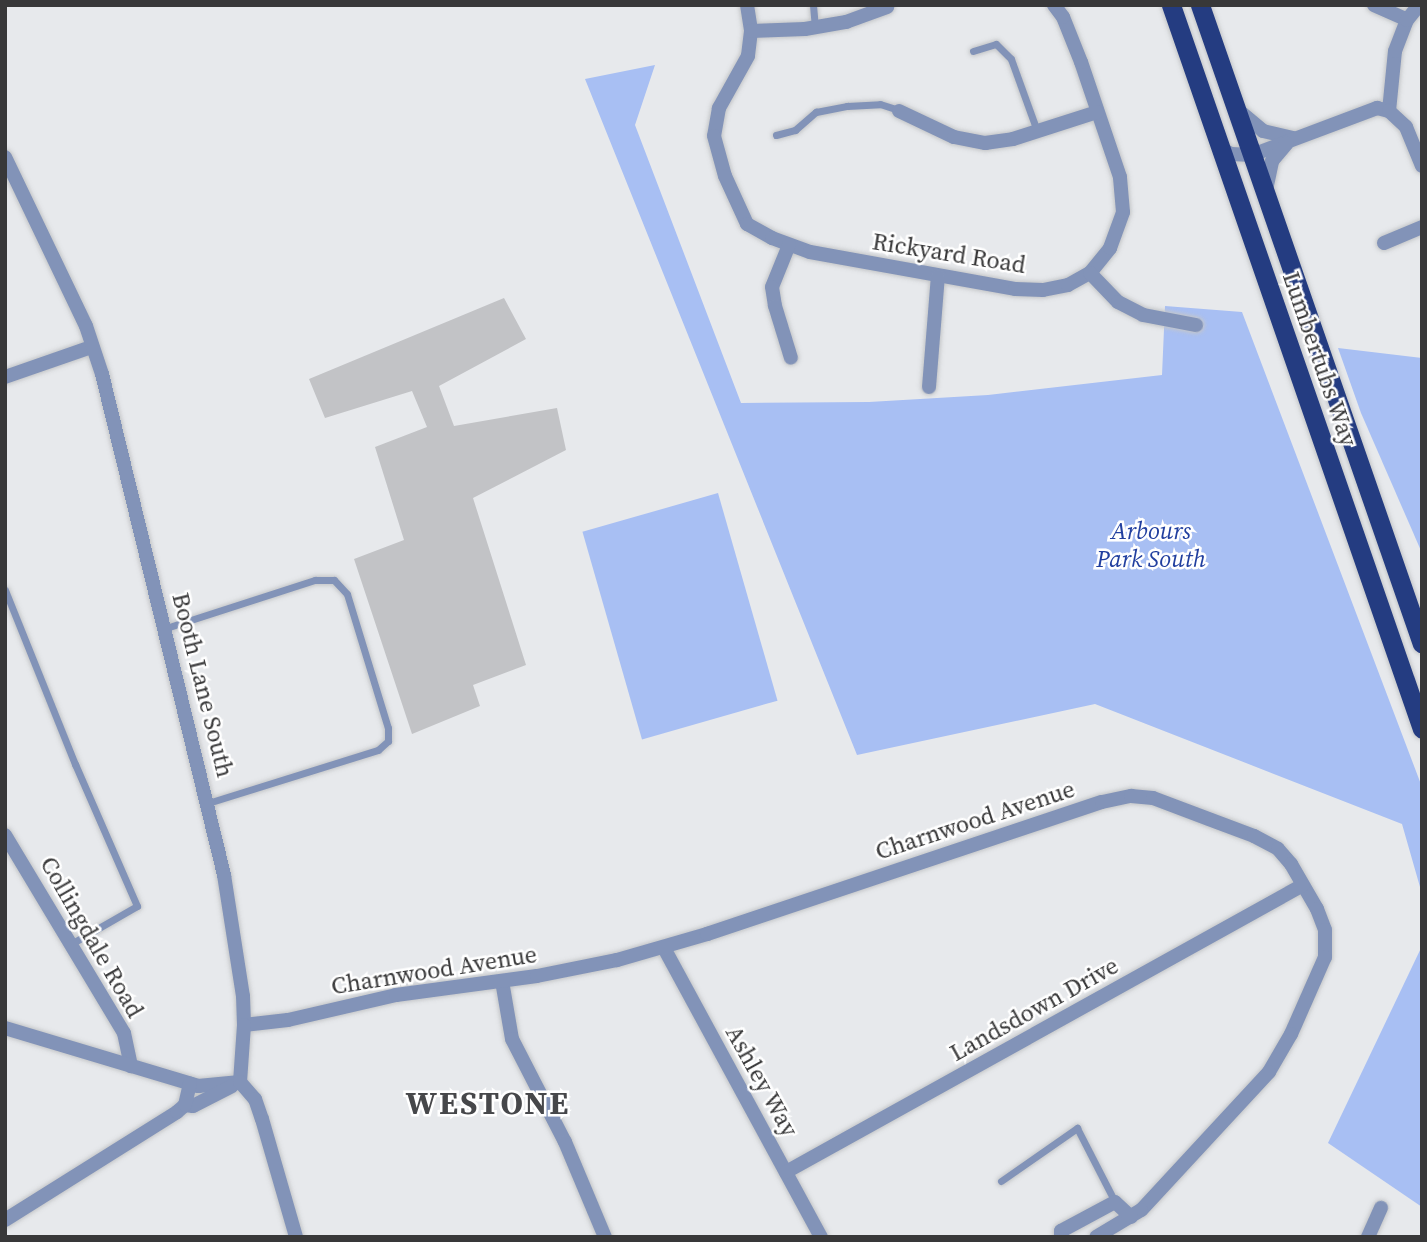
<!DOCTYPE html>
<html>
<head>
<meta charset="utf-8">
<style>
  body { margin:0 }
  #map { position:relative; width:1427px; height:1242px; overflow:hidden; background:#e7e9ec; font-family:"Source Serif 4",serif }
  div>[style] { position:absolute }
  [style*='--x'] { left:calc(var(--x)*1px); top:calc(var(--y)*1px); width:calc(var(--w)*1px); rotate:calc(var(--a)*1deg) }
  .green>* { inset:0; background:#a8bff3; transform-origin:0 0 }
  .building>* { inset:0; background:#c2c3c6 }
  .roads { filter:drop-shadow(0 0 2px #c4c6c8) drop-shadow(0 0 2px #c4c6c8) }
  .service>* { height:7px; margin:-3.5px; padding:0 3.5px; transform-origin:3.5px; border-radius:3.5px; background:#8293b8 }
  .minor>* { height:14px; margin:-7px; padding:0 7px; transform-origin:7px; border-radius:7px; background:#8293b8 }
  .tertiary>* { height:14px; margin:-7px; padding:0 7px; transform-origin:7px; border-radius:7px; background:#8293b8 }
  .trunk>* { height:19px; margin:-9.5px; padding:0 9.5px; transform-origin:9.5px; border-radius:9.5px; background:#243c81 }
  span { translate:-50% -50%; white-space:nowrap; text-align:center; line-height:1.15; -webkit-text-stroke:5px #fff; paint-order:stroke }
  .street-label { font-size:24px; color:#383839 }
  .park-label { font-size:24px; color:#213f9f; font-style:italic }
  .district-label { font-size:32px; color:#46474a; font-weight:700; letter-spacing:2px }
  .frame { position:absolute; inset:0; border:7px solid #383839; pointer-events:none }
</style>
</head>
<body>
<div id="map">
  <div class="green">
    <i style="clip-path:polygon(655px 65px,635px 125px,741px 403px,869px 402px,988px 395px,1162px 375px,1165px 306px,1242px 312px,1422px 787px,1422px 894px,1402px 824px,1095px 704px,857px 755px,585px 79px)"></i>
    <i style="clip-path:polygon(1338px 348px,1422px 358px,1422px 553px,1361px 413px)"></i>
    <i style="left:718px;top:493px;width:216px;height:141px;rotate:74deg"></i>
    <i style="clip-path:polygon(1422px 946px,1422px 1207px,1328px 1143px)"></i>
  </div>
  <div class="building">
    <i style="clip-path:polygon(504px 298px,526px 339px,439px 386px,454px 426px,557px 408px,566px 450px,473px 498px,526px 665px,473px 685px,480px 706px,412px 734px,354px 559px,404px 540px,375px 447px,427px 427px,412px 391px,325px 418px,309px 379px)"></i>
  </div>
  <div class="roads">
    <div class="service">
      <i style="--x:813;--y:5;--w:22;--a:85"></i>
      <i style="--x:973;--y:51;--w:24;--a:-17"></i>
      <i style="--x:996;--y:44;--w:21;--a:45"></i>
      <i style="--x:1011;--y:59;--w:77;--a:70.1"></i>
      <i style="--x:776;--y:135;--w:20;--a:-15"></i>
      <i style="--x:795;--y:130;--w:28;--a:-41"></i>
      <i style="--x:816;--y:112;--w:32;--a:-11"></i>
      <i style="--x:847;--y:106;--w:33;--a:-3"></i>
      <i style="--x:880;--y:104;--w:20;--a:18"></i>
      <i style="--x:5;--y:590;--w:188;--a:68.1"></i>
      <i style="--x:75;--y:764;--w:155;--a:66.4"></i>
      <i style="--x:137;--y:906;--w:76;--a:150.1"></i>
      <i style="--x:166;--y:628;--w:157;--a:-17.9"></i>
      <i style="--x:315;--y:580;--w:19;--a:0"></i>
      <i style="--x:334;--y:580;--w:19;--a:47"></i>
      <i style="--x:347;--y:594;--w:140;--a:73"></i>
      <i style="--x:388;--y:728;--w:13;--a:90"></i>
      <i style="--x:388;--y:741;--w:13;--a:138"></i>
      <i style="--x:378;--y:750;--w:178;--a:162.7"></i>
      <i style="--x:1001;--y:1181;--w:93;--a:-34.9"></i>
      <i style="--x:1077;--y:1128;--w:83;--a:62.8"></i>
    </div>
    <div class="minor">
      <i style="--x:747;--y:5;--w:26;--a:81"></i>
      <i style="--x:751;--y:31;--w:25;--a:97"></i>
      <i style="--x:748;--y:56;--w:60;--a:119.1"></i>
      <i style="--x:719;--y:108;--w:28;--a:100"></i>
      <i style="--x:714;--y:136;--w:41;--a:74.6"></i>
      <i style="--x:725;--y:176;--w:53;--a:65.4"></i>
      <i style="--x:747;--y:224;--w:29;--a:29"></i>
      <i style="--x:772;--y:238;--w:40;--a:20.2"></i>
      <i style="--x:810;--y:252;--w:208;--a:10.2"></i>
      <i style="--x:1015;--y:289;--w:28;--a:2"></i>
      <i style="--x:1043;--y:290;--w:25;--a:-11"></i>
      <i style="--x:1068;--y:285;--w:25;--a:-29"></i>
      <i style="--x:1090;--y:273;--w:32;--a:-51"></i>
      <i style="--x:1110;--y:248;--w:38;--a:-70"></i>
      <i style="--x:1123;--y:212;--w:35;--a:-95"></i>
      <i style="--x:1120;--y:177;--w:121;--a:-108.7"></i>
      <i style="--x:1081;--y:62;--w:48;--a:-111.8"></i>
      <i style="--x:1063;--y:17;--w:15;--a:-127"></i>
      <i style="--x:1374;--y:5;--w:36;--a:24"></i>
      <i style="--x:751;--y:31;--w:54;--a:-2.1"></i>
      <i style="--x:805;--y:29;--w:42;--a:-9.7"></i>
      <i style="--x:846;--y:22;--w:44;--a:-20.1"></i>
      <i style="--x:1237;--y:109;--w:34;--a:40"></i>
      <i style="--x:1263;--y:131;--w:32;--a:13"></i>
      <i style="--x:899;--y:111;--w:61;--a:25.3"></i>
      <i style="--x:954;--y:137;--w:32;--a:11"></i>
      <i style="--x:985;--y:143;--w:28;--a:-8"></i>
      <i style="--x:1013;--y:139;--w:88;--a:-17.8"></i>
      <i style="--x:1389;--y:111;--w:60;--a:-84.3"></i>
      <i style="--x:1395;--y:51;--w:33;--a:-69"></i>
      <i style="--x:1407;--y:20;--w:19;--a:-51"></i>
      <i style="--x:1222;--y:149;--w:10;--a:29"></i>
      <i style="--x:1231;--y:154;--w:21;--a:3"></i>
      <i style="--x:1252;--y:155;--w:134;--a:-20.6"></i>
      <i style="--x:1377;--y:108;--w:12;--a:14"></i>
      <i style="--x:1389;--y:111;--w:23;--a:43"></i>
      <i style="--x:1406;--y:127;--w:42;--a:67.7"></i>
      <i style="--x:1266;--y:190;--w:30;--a:-78"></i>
      <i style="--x:1272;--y:161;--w:23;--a:-50"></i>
      <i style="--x:1384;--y:243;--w:41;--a:-22.8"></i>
      <i style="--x:789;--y:245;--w:45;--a:112"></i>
      <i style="--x:772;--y:287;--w:19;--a:81"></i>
      <i style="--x:775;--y:306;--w:54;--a:72.9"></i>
      <i style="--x:1090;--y:273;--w:40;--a:46"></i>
      <i style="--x:1118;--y:302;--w:28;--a:27"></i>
      <i style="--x:1143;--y:315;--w:54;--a:10.7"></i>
      <i style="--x:5;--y:377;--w:91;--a:-19.2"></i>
      <i style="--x:929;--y:387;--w:111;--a:-85.4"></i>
      <i style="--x:5;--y:835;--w:231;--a:59"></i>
      <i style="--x:124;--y:1033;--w:34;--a:78"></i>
      <i style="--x:664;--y:948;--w:329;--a:61.5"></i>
      <i style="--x:502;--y:981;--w:59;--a:80.2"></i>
      <i style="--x:512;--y:1039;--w:116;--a:62.8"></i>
      <i style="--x:565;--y:1142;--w:103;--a:67.2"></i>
      <i style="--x:244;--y:1025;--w:44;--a:-6.5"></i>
      <i style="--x:288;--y:1020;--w:111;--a:-13"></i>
      <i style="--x:396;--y:995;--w:142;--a:-7.7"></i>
      <i style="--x:537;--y:976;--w:82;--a:-11.3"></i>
      <i style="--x:617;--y:960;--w:94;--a:-16.1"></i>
      <i style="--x:707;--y:934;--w:416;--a:-18.5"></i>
      <i style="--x:1102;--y:802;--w:30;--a:-12"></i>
      <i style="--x:1131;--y:796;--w:22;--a:5"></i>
      <i style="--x:1153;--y:798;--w:108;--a:20.6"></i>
      <i style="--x:1254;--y:836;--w:27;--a:28"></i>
      <i style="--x:1278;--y:849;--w:20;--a:49"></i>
      <i style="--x:1291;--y:864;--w:52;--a:60"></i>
      <i style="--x:1317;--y:909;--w:22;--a:69"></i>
      <i style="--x:1325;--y:930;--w:27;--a:90"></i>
      <i style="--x:1325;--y:957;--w:84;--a:113.8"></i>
      <i style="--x:1291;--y:1034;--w:44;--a:120.1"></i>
      <i style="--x:1269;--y:1072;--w:188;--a:132.8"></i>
      <i style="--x:1141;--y:1210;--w:52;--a:149"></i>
      <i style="--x:5;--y:1028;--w:202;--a:16.7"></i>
      <i style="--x:198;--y:1086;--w:42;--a:-5.4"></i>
      <i style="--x:185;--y:1105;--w:8;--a:7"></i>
      <i style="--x:193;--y:1106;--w:44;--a:-27.1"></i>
      <i style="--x:786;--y:1172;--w:591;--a:-29.04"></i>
      <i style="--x:5;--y:1220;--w:203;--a:-32.1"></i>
      <i style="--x:177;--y:1112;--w:11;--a:-41"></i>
      <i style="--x:185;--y:1105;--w:22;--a:-77"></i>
      <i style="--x:1061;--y:1237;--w:6;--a:-90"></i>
      <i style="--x:1061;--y:1231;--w:61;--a:-28.2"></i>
      <i style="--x:1115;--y:1202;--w:22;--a:43"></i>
      <i style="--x:1368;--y:1237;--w:32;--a:-66"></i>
    </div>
    <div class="tertiary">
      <i style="--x:5;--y:157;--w:187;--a:64.4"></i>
      <i style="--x:86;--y:326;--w:51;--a:71.6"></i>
      <i style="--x:102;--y:374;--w:516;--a:76.31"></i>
      <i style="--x:224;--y:875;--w:122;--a:81.1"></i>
      <i style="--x:243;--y:996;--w:29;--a:88"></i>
      <i style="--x:244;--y:1025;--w:57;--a:94"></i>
      <i style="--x:240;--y:1082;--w:23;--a:49"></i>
      <i style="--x:255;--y:1099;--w:21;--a:71"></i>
      <i style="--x:262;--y:1119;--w:123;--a:73.9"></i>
    </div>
    <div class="trunk">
      <i style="--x:1171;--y:5;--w:766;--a:70.88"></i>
      <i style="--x:1200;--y:5;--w:676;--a:70.84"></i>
    </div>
  </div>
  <div class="street-label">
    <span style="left:949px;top:253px;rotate:9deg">Rickyard Road</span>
    <span style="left:1320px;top:359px;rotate:71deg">Lumbertubs Way</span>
    <span style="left:203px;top:685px;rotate:76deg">Booth Lane South</span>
    <span style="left:975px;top:820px;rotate:-18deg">Charnwood Avenue</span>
    <span style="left:92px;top:937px;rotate:60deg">Collingdale Road</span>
    <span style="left:434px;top:970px;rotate:-9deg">Charnwood Avenue</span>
    <span style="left:1034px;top:1009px;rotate:-29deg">Landsdown Drive</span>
    <span style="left:762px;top:1081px;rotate:61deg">Ashley Way</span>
  </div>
  <div class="park-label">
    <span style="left:1151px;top:545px">Arbours<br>Park South</span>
  </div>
  <div class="district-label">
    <span style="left:488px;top:1103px">WESTONE</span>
  </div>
  <div class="frame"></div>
</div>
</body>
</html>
